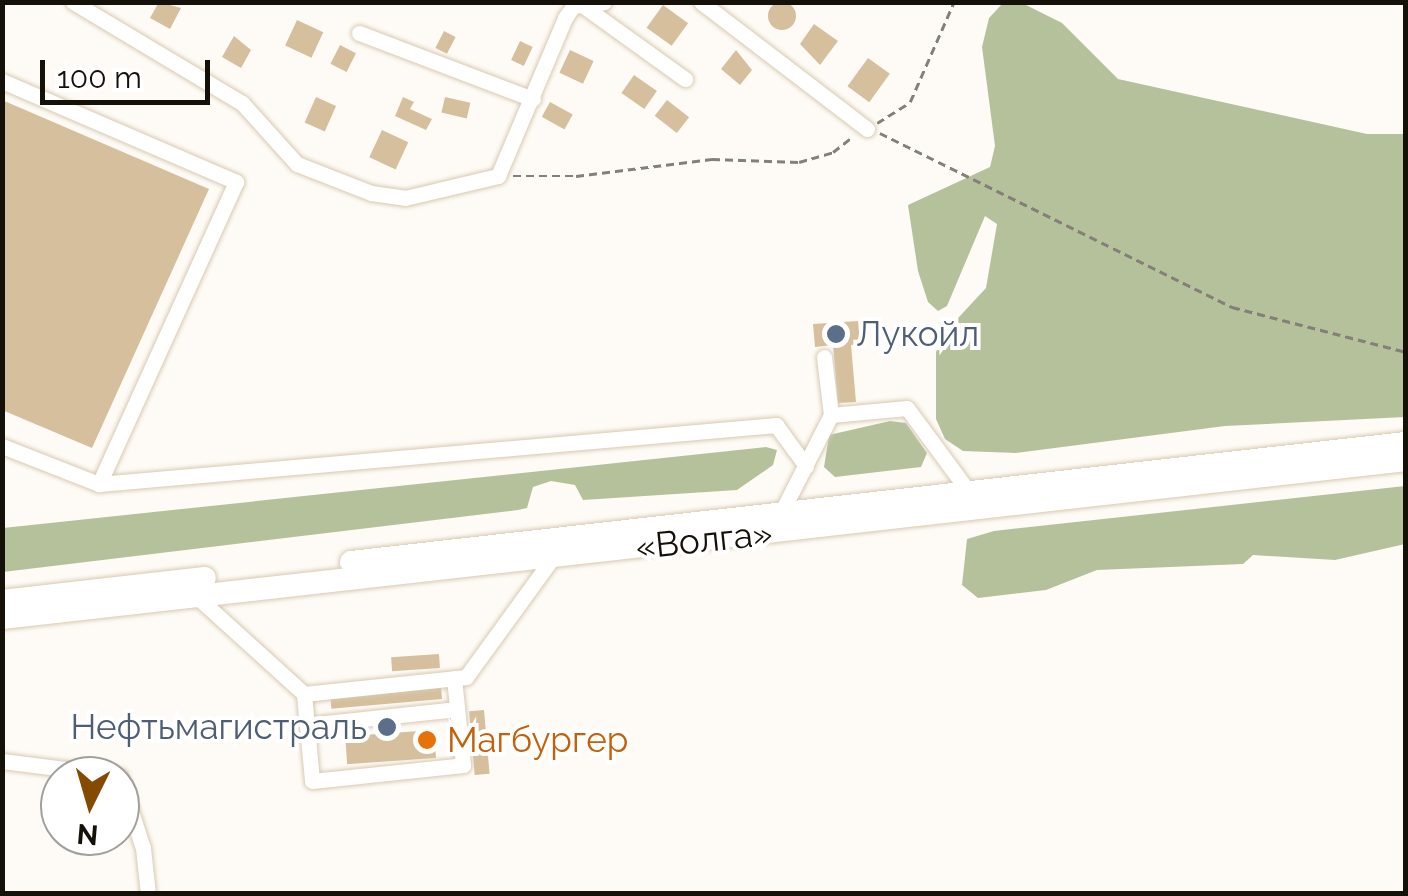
<!DOCTYPE html>
<html>
<head>
<meta charset="utf-8">
<style>
  body { margin:0 }
  #map { position:relative; width:1408px; height:896px; overflow:hidden; background:#fefbf6; font-family:Raleway,sans-serif }
  div>[style] { position:absolute }
  [style*='--x'] { left:calc(var(--x)*1px); top:calc(var(--y)*1px); width:calc(var(--w)*1px); rotate:calc(var(--a)*1deg) }
  .forest>* { inset:0; background:#b5c19b }
  .building>* { inset:0; background:#d6bf9c; transform-origin:0 0 }
  .round { border-radius:50% }
  .path>* { height:2.5px; margin-top:-1.25px; transform-origin:0; background:repeating-linear-gradient(90deg,#848079 0 8px,transparent 0 13px) }
  .roads { filter:drop-shadow(0 0 2px #d8c9b1) drop-shadow(0 0 2px #d8c9b1) }
  .minor>* { height:15px; margin:-7.5px; padding:0 7.5px; transform-origin:7.5px; border-radius:7.5px; background:#fff }
  .highway>* { height:22px; margin:-11px; padding:0 11px; transform-origin:11px; border-radius:11px; background:#fff }
  .dots>* { width:28px; height:28px; translate:-50% -50%; box-sizing:border-box; border:5px solid #fff; border-radius:50% }
  span { translate:-50% -50%; white-space:nowrap; text-align:center; line-height:1.15; -webkit-text-stroke:8px #fff; paint-order:stroke }
  .service-label { font-size:35px; color:#4e5e75 }
  .left { translate:0 -50%; text-align:left }
  .right { translate:-100% -50%; text-align:right }
  .street-label { font-size:35px; color:#161108 }
  .food-label { font-size:35px; color:#c56008 }
  .frame { position:absolute; inset:0; border:5px solid #161108; pointer-events:none }
  .north { position:absolute; left:40px; top:756px; width:100px; height:100px; box-sizing:border-box; background:#fff; border:2px solid #a2a09c; border-radius:50%; rotate:185deg; font-size:28px; font-weight:700; line-height:40px; text-align:center; color:#161108 }
  .north::after { content:''; display:block; margin:auto; width:35px; height:45px; background:#844a00; clip-path:polygon(50% 0,100% 100%,50% 72%,0 100%) }
  .scale { position:absolute; left:40px; top:60px; width:170px; height:45px; box-sizing:border-box; border:5px solid #161108; border-top:0; padding-left:12px; font-size:30px; line-height:35px; white-space:nowrap; color:#161108; -webkit-text-stroke:8px #fff; paint-order:stroke }
</style>
</head>
<body>
<div id="map">
  <div class="forest">
    <i style="clip-path:polygon(1003px 3px,1022px 3px,1062px 23px,1118px 79px,1367px 134px,1405px 134px,1405px 417px,1225px 426px,1016px 453px,963px 451px,945px 439px,936px 419px,936px 352px,946px 331px,986px 288px,997px 224px,985px 216px,947px 306px,938px 311px,928px 302px,918px 271px,908px 205px,990px 167px,995px 146px,982px 47px,989px 18px)"></i>
    <i style="clip-path:polygon(890px 421px,906px 423px,927px 453px,921px 467px,835px 477px,824px 467px,829px 435px)"></i>
    <i style="clip-path:polygon(766px 447px,777px 450px,773px 465px,737px 490px,583px 500px,575px 485px,551px 481px,533px 487px,527px 508px,518px 510px,3px 572px,3px 528px)"></i>
    <i style="clip-path:polygon(1405px 486px,1405px 544px,1335px 560px,1253px 555px,1243px 564px,1097px 570px,1046px 590px,978px 598px,962px 585px,967px 539px,994px 531px)"></i>
  </div>
  <div class="building">
    <i class="round" style="left:768px;top:2px;width:28px;height:28px"></i>
    <i style="clip-path:polygon(159px 2px,181px 8px,170px 29px,150px 18px)"></i>
    <i style="left:663px;top:5px;width:31px;height:28px;rotate:36deg"></i>
    <i style="left:297px;top:20px;width:29px;height:28px;rotate:25deg"></i>
    <i style="clip-path:polygon(814px 24px,838px 41px,820px 65px,800px 44px)"></i>
    <i style="left:444px;top:31px;width:13px;height:19px;rotate:27deg"></i>
    <i style="clip-path:polygon(234px 36px,251px 50px,241px 68px,222px 57px)"></i>
    <i style="left:520px;top:41px;width:14px;height:21px;rotate:25deg"></i>
    <i style="left:340px;top:45px;width:18px;height:21px;rotate:27deg"></i>
    <i style="left:570px;top:50px;width:26px;height:25px;rotate:25deg"></i>
    <i style="clip-path:polygon(736px 50px,752px 70px,740px 85px,721px 69px)"></i>
    <i style="left:868px;top:58px;width:27px;height:35px;rotate:36deg"></i>
    <i style="left:634px;top:75px;width:28px;height:22px;rotate:35deg"></i>
    <i style="left:316px;top:97px;width:22px;height:28px;rotate:24deg"></i>
    <i style="clip-path:polygon(403px 97px,414px 102px,410px 109px,432px 119px,426px 130px,395px 116px)"></i>
    <i style="left:445px;top:97px;width:26px;height:16px;rotate:13deg"></i>
    <i style="clip-path:polygon(2px 100px,209px 189px,92px 448px,2px 410px)"></i>
    <i style="left:667px;top:100px;width:28px;height:20px;rotate:38deg"></i>
    <i style="left:550px;top:102px;width:26px;height:17px;rotate:29deg"></i>
    <i style="left:382px;top:130px;width:29px;height:30px;rotate:25deg"></i>
    <i style="clip-path:polygon(858px 321px,860px 344px,851px 345px,856px 402px,838px 403px,833px 345px,815px 347px,813px 324px)"></i>
    <i style="left:439px;top:654px;width:14px;height:48px;rotate:86deg"></i>
    <i style="left:441px;top:687px;width:12px;height:111px;rotate:85deg"></i>
    <i style="left:484px;top:710px;width:64px;height:15px;rotate:85deg"></i>
    <i style="left:434px;top:730px;width:28px;height:89px;rotate:86deg"></i>
  </div>
  <div class="path">
    <i style="--x:914;--y:2;--w:15;--a:0"></i>
    <i style="--x:877;--y:123;--w:39;--a:-32"></i>
    <i style="--x:910;--y:102;--w:109;--a:-66.3"></i>
    <i style="--x:880;--y:133;--w:393;--a:26.3"></i>
    <i style="--x:1232;--y:307;--w:180;--a:14.5"></i>
    <i style="--x:513;--y:176;--w:63;--a:0"></i>
    <i style="--x:576;--y:176;--w:137;--a:-7.1"></i>
    <i style="--x:712;--y:159;--w:87;--a:2"></i>
    <i style="--x:799;--y:162;--w:35;--a:-16"></i>
    <i style="--x:833;--y:152;--w:24;--a:-38"></i>
  </div>
  <div class="roads">
    <div class="minor">
      <i style="--x:73;--y:2;--w:197;--a:30.9"></i>
      <i style="--x:242;--y:103;--w:82;--a:48"></i>
      <i style="--x:297;--y:164;--w:79;--a:21.4"></i>
      <i style="--x:371;--y:193;--w:34;--a:8"></i>
      <i style="--x:405;--y:198;--w:96;--a:-13.3"></i>
      <i style="--x:498;--y:176;--w:172;--a:-67"></i>
      <i style="--x:565;--y:18;--w:14;--a:-56"></i>
      <i style="--x:573;--y:6;--w:31;--a:-7"></i>
      <i style="--x:701;--y:2;--w:209;--a:37.4"></i>
      <i style="--x:582;--y:5;--w:127;--a:35.7"></i>
      <i style="--x:359;--y:33;--w:186;--a:20.8"></i>
      <i style="--x:2;--y:81;--w:255;--a:23.3"></i>
      <i style="--x:236;--y:182;--w:332;--a:114.4"></i>
      <i style="--x:824;--y:357;--w:58;--a:83.1"></i>
      <i style="--x:2;--y:446;--w:104;--a:21.4"></i>
      <i style="--x:99;--y:484;--w:680;--a:-4.98"></i>
      <i style="--x:776;--y:425;--w:51;--a:53.8"></i>
      <i style="--x:781;--y:513;--w:110;--a:-63"></i>
      <i style="--x:831;--y:415;--w:76;--a:-5.3"></i>
      <i style="--x:907;--y:408;--w:104;--a:53.6"></i>
      <i style="--x:195;--y:595;--w:147;--a:42.2"></i>
      <i style="--x:304;--y:694;--w:163;--a:-6"></i>
      <i style="--x:466;--y:677;--w:150;--a:-54"></i>
      <i style="--x:304;--y:694;--w:87;--a:84.7"></i>
      <i style="--x:312;--y:781;--w:152;--a:-6"></i>
      <i style="--x:463;--y:765;--w:87;--a:-95.9"></i>
      <i style="--x:307;--y:725;--w:151;--a:-6.1"></i>
      <i style="--x:2;--y:761;--w:119;--a:7.2"></i>
      <i style="--x:120;--y:777;--w:75;--a:72.1"></i>
      <i style="--x:143;--y:848;--w:46;--a:83.8"></i>
    </div>
    <div class="highway">
      <i style="--x:351;--y:562;--w:1062;--a:-6.44"></i>
      <i style="--x:2;--y:601;--w:204;--a:-6.5"></i>
      <i style="--x:2;--y:618;--w:1413;--a:-6.42"></i>
    </div>
  </div>
  <div class="dots">
    <i style="left:836px;top:334px;background:#5c6f8a"></i>
    <i style="left:387px;top:727px;background:#5c6f8a"></i>
    <i style="left:427px;top:740px;background:#e8710a"></i>
  </div>
  <div class="service-label">
    <span class="left" style="left:856px;top:334px">Лукойл</span>
    <span class="right" style="left:367px;top:727px">Нефтьмагистраль</span>
  </div>
  <div class="street-label">
    <span style="left:704px;top:540px;rotate:-6deg">«Волга»</span>
  </div>
  <div class="food-label">
    <span class="left" style="left:447px;top:740px">Магбургер</span>
  </div>
  <div class="frame"></div>
  <div class="north">N</div>
  <div class="scale">100 m</div>
</div>
</body>
</html>
